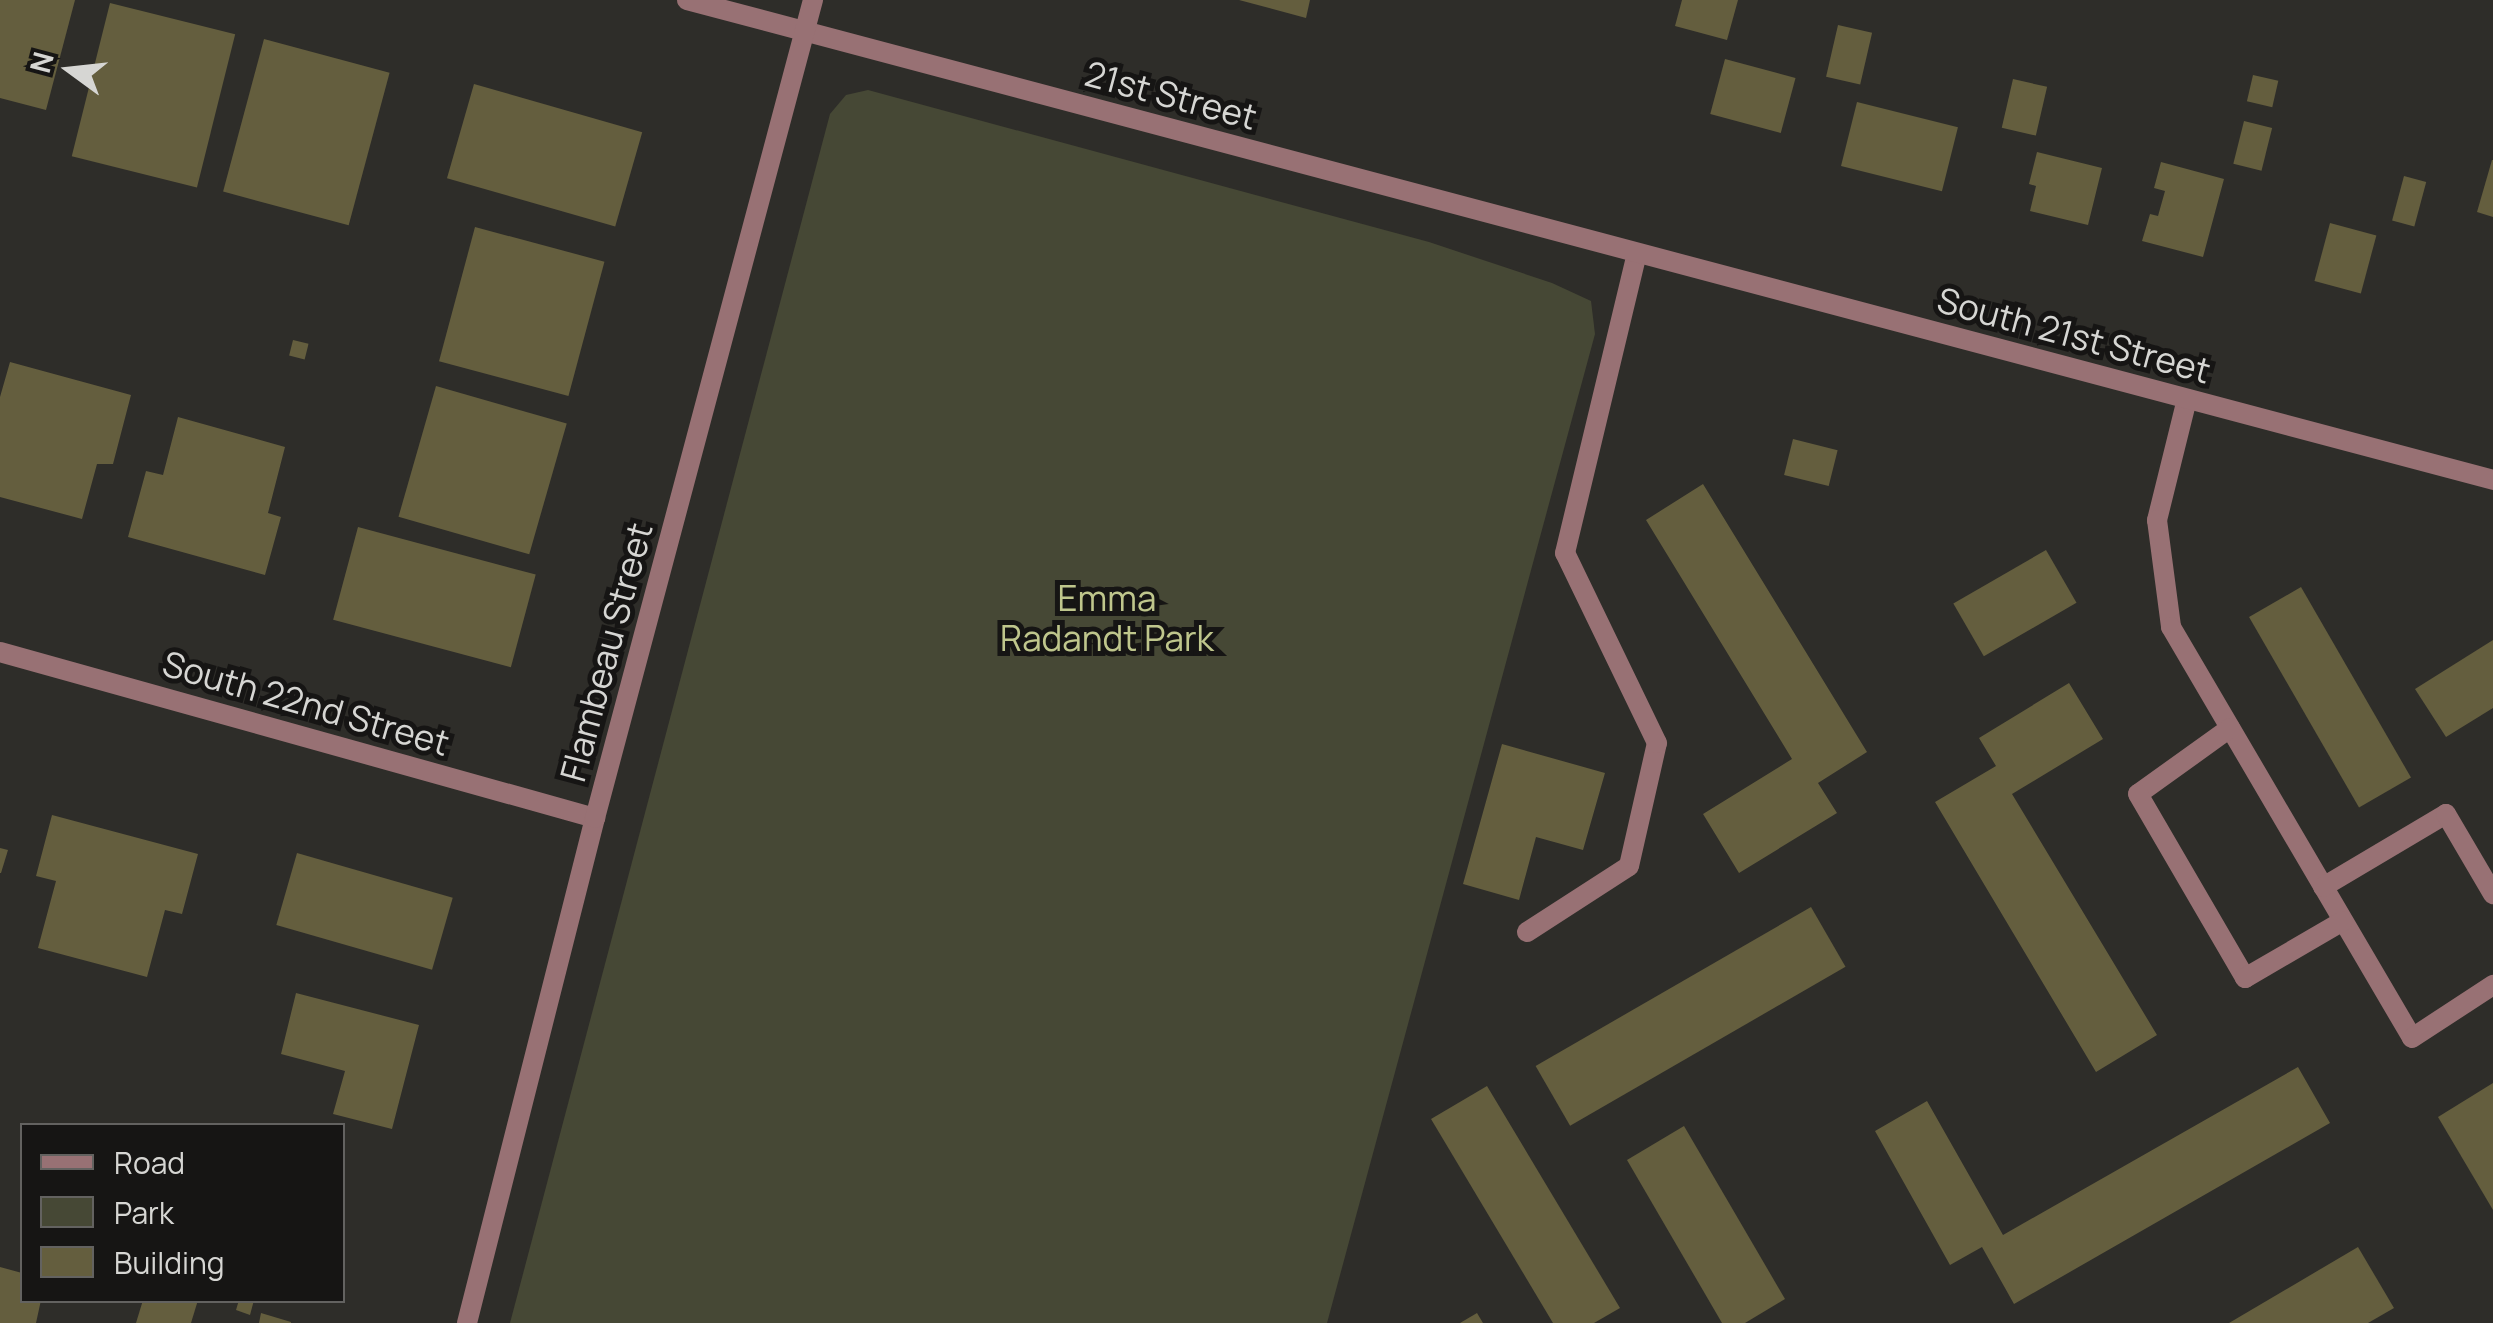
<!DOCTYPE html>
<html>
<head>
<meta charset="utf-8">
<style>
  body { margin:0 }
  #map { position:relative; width:2493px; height:1323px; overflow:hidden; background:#2e2d29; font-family:Manrope,sans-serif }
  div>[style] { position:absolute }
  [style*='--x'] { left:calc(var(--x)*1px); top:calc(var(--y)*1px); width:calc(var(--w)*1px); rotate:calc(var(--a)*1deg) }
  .green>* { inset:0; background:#464835 }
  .building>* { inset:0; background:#645e3e; transform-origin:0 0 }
  .service>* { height:20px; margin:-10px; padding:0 10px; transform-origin:10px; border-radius:10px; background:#987174 }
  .minor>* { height:20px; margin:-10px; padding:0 10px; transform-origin:10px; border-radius:10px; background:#987174 }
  span { translate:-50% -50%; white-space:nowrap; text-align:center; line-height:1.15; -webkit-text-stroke:10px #161514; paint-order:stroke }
  .street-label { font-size:35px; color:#d6d6d3 }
  .park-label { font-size:35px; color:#bfc68c }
  .legend { position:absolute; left:20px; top:1123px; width:325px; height:180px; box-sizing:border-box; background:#161514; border:2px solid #636260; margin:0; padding:12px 18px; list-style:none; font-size:30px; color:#d6d6d3 }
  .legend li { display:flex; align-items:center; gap:20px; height:50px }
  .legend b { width:50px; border:2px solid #636260 }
  .north { position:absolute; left:20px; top:20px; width:100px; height:100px; -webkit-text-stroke:8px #161514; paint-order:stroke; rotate:285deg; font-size:28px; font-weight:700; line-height:40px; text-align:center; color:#d6d6d3 }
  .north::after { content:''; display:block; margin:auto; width:35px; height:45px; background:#d6d6d3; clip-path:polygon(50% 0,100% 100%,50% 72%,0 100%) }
</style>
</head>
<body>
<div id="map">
  <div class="green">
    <i style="clip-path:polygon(868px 90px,1429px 242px,1552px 283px,1591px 301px,1595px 334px,1327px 1323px,510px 1323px,830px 114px,846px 95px)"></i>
  </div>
  <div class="building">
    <i style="clip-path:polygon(0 0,75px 0,46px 110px,0 98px)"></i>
    <i style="clip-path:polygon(1239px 0,1310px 0,1306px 18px)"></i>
    <i style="clip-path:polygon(1682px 0,1738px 0,1727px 40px,1675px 26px)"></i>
    <i style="left:110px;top:3px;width:129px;height:158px;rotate:14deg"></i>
    <i style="left:1838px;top:25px;width:35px;height:53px;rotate:13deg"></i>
    <i style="left:264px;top:39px;width:130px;height:158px;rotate:15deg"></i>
    <i style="left:1725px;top:59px;width:73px;height:57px;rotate:15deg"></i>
    <i style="left:2253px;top:75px;width:26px;height:27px;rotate:13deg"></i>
    <i style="left:2013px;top:79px;width:35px;height:50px;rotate:13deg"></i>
    <i style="left:474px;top:84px;width:175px;height:98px;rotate:16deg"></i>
    <i style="left:1857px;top:102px;width:104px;height:66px;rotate:14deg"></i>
    <i style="left:2244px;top:121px;width:29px;height:44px;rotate:14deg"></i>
    <i style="clip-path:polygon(2037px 152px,2102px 168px,2088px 225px,2030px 211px,2036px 186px,2029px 184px)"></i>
    <i style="clip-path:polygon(2492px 160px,2493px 160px,2493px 217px,2477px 212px)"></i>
    <i style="clip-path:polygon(2161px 162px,2224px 179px,2203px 257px,2142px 241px,2150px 214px,2158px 216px,2165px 191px,2154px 188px)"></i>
    <i style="left:2404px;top:176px;width:23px;height:46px;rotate:15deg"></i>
    <i style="left:2330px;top:223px;width:48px;height:60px;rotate:15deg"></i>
    <i style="left:475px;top:227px;width:134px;height:139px;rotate:15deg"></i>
    <i style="left:293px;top:340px;width:16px;height:16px;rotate:14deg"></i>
    <i style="clip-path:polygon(10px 362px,131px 395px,113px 464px,97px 464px,82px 519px,0 497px,0 397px)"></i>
    <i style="left:436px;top:386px;width:136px;height:136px;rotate:16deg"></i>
    <i style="clip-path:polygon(178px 417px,285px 447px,268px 513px,281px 517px,265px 575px,128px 537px,146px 471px,163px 475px)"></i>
    <i style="left:1793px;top:439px;width:46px;height:37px;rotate:14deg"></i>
    <i style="clip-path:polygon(1703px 484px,1867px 752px,1818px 783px,1837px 813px,1739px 873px,1703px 814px,1792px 759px,1646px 520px)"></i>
    <i style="left:358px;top:527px;width:184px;height:96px;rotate:15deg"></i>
    <i style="left:2046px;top:550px;width:61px;height:107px;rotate:60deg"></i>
    <i style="left:2301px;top:587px;width:220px;height:60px;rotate:60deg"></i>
    <i style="clip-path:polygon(2493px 640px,2493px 708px,2446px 737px,2415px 689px)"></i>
    <i style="clip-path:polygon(2069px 683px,2103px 739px,2012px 794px,2157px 1035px,2096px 1072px,1935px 802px,1996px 766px,1979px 738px)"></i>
    <i style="clip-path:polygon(1502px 744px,1605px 773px,1583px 850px,1536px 837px,1519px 900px,1463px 884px)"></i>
    <i style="clip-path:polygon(52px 815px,198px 854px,182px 914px,165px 910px,147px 977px,38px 948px,56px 881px,36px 876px)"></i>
    <i style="clip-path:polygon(0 848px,8px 850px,1px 873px,0 873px)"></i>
    <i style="left:297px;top:853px;width:162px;height:75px;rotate:16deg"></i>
    <i style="left:1811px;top:907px;width:69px;height:318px;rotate:60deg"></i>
    <i style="clip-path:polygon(296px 993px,419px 1025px,392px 1129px,333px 1114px,345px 1071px,281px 1054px)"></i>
    <i style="clip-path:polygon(2298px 1067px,2330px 1123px,2014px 1304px,1982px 1247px,1950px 1265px,1875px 1131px,1927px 1101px,2003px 1235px)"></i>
    <i style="clip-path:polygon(2493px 1083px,2493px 1210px,2438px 1117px)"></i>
    <i style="clip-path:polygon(1487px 1086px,1620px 1308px,1594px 1323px,1553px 1323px,1431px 1119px)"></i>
    <i style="clip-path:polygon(1684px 1126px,1785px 1299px,1745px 1323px,1722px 1323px,1627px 1160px)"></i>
    <i style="clip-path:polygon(2358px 1247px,2394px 1308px,2368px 1323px,2229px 1323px)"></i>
    <i style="clip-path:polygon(0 1267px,22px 1273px,22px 1300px,41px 1300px,36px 1323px,0 1323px)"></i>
    <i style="clip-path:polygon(143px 1300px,198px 1300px,191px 1323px,136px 1323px)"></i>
    <i style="clip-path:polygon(239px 1300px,254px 1300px,250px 1315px,236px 1310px)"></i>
    <i style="clip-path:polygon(261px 1313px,291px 1322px,291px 1323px,259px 1323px)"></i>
    <i style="clip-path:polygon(1477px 1313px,1483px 1323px,1460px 1323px)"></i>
  </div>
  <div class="service">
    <i style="--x:2187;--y:399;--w:125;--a:103.9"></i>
    <i style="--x:2157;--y:520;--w:108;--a:82.5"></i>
    <i style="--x:2171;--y:627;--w:476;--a:59.6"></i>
    <i style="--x:2412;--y:1038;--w:97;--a:-33.2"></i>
    <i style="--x:2230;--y:728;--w:113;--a:144.3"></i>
    <i style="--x:2138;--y:794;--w:213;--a:59.8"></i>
    <i style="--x:2245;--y:978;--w:113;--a:-30.2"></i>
    <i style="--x:2323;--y:887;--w:143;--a:-30.7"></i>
    <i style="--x:2446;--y:814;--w:93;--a:59.6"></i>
    <i style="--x:1527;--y:932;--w:121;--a:-32.9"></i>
    <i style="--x:1629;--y:866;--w:126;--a:-77.2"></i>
    <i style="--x:1657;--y:743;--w:211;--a:-115.8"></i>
    <i style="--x:1565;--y:553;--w:308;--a:-76.5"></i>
  </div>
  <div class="minor">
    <i style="--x:687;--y:0;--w:1869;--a:14.88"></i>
    <i style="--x:0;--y:652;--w:618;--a:15.59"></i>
    <i style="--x:467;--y:1323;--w:521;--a:-75.78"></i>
    <i style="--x:595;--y:818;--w:847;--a:-75.08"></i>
  </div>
  <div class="street-label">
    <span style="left:1171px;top:95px;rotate:15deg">21st Street</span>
    <span style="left:2074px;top:335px;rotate:15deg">South 21st Street</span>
    <span style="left:606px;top:652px;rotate:-75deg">Flambeau Street</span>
    <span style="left:306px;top:703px;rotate:16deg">South 22nd Street</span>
  </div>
  <div class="park-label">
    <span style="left:1107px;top:618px">Emma<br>Radandt Park</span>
  </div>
  <ul class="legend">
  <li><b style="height:12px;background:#987174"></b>Road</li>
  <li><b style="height:28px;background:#464835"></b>Park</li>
  <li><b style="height:28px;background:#645e3e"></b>Building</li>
  </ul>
  <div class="north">N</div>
</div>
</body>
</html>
